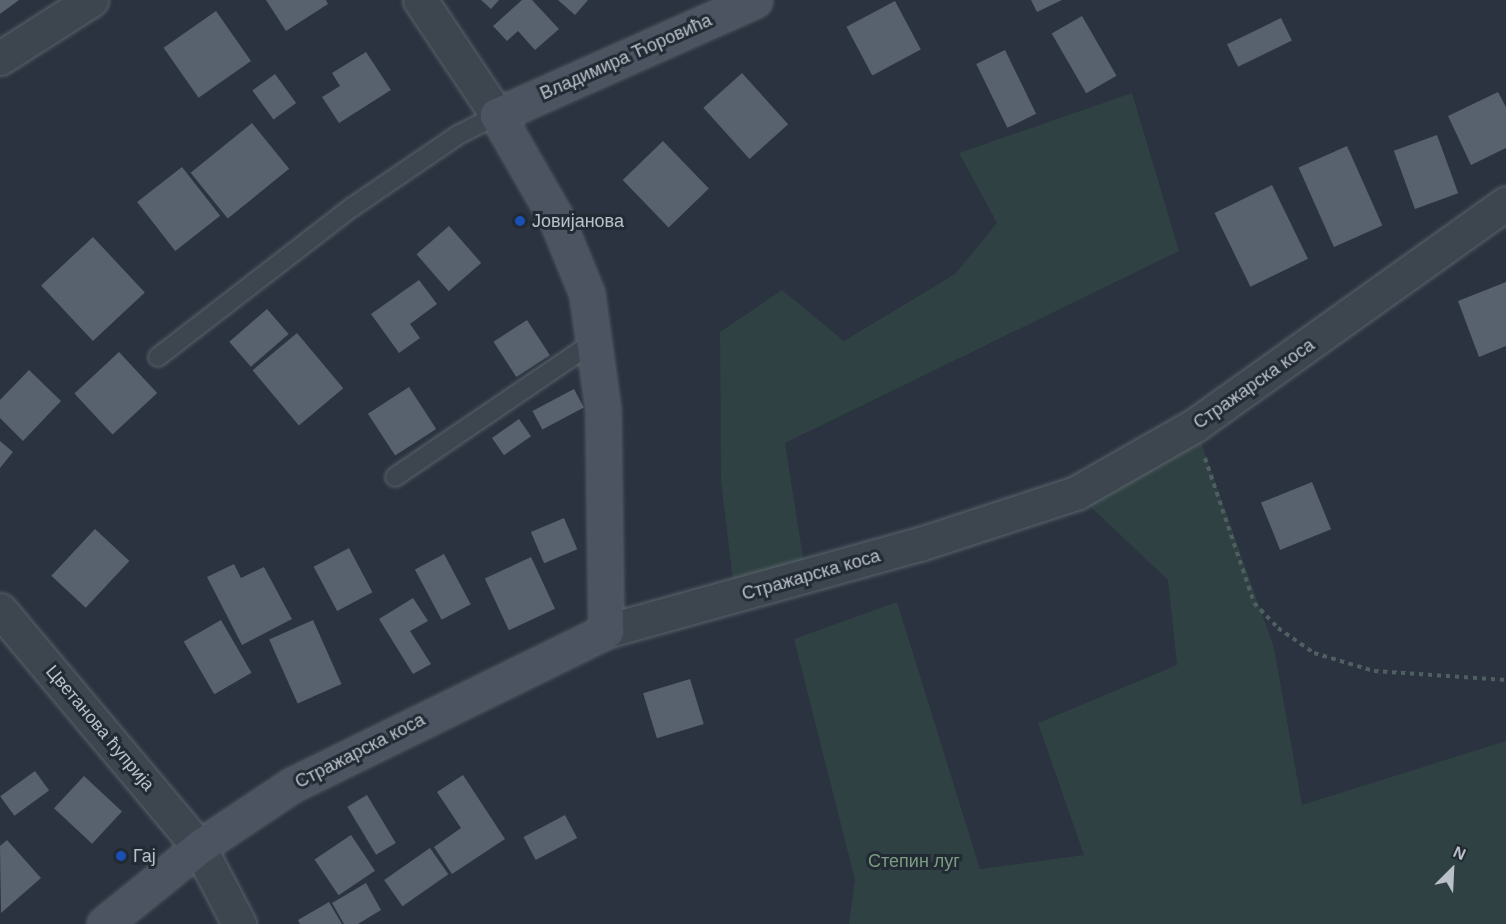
<!DOCTYPE html>
<meta charset="utf-8">
<style>
body{margin:0}
#map{position:relative;width:1506px;height:924px;overflow:hidden;background:#2a333f;font-family:Helvetica,sans-serif}
div>[style]{position:absolute}
.green>*{inset:0;background:#2f4142}
.building>*{inset:0;background:#58616e;transform-origin:0 0}
.path>*{height:4px;margin-top:-2px;transform-origin:0;background:repeating-linear-gradient(90deg,#4e5e61 0 4.5px,transparent 0 9px)}
.roads{filter:drop-shadow(0 0 2px #5b636c) drop-shadow(0 0 2px #5b636c)}
.lane>*{height:18px;margin:-9px;padding:0 9px;transform-origin:9px;border-radius:9px;background:#3d454f}
.street>*{height:33px;margin:-16.5px;padding:0 16.5px;transform-origin:16.5px;border-radius:16.5px;background:#3d454f}
.secondary>*{height:33px;margin:-16.5px;padding:0 16.5px;transform-origin:16.5px;border-radius:16.5px;background:#4c5461}
.dots>*{width:16px;height:16px;translate:-50% -50%;box-sizing:border-box;border:3px solid #222a34;border-radius:50%}
span{translate:-50% -50%;white-space:nowrap;text-align:center;line-height:1.15;-webkit-text-stroke:6px #222a34;paint-order:stroke}
.street-label{font-size:18px;color:#bac0c9}
.poi-label{font-size:18px;color:#bac0c9}
.left{translate:0 -50%;text-align:left}
.park-label{font-size:18px;color:#7b9c83}
.north{position:absolute;left:1422px;top:840px;width:60px;height:60px;-webkit-text-stroke:4px #222a34;paint-order:stroke;rotate:24deg;font-size:16px;font-weight:700;line-height:24px;text-align:center;color:#bac0c9}
.north::after{content:'';display:block;margin:auto;width:21px;height:27px;background:#bac0c9;clip-path:polygon(50% 0,100% 100%,50% 72%,0 100%)}
</style>
<div id="map">
<div class="green">
<div style="clip-path:polygon(1132px 93px,1179px 251px,785px 443px,806px 577px,735px 597px,721px 481px,720px 332px,782px 290px,844px 341px,955px 274px,997px 223px,959px 153px)"></div>
<div style="clip-path:polygon(1195px 425px,1274px 648px,1302px 805px,1506px 741px,1506px 924px,849px 924px,855px 880px,794px 639px,897px 602px,980px 869px,1084px 855px,1038px 723px,1177px 665px,1168px 580px,1076px 493px)"></div>
</div>
<div class="building">
<div style="clip-path:polygon(0 0,19px 0,0 14px)"></div>
<div style="clip-path:polygon(266px 0,326px 0,328px 4px,286px 31px)"></div>
<div style="clip-path:polygon(481px 0,499px 0,491px 9px)"></div>
<div style="clip-path:polygon(522px 0,532px 0,559px 29px,535px 50px,518px 31px,507px 41px,493px 26px)"></div>
<div style="clip-path:polygon(558px 0,588px 0,575px 15px)"></div>
<div style="clip-path:polygon(1031px 0,1062px 0,1037px 12px)"></div>
<div style="left:895px;top:1px;width:55px;height:55px;rotate:62deg"></div>
<div style="left:216px;top:11px;width:61px;height:64px;rotate:55deg"></div>
<div style="left:1082px;top:16px;width:69px;height:35px;rotate:60deg"></div>
<div style="left:1281px;top:18px;width:25px;height:60px;rotate:64deg"></div>
<div style="left:1005px;top:50px;width:71px;height:32px;rotate:64deg"></div>
<div style="clip-path:polygon(366px 52px,391px 90px,339px 123px,322px 97px,340px 86px,332px 73px)"></div>
<div style="left:742px;top:73px;width:69px;height:52px;rotate:48deg"></div>
<div style="left:275px;top:74px;width:36px;height:28px;rotate:54deg"></div>
<div style="clip-path:polygon(1498px 92px,1506px 107px,1506px 148px,1471px 165px,1448px 116px)"></div>
<div style="left:252px;top:123px;width:59px;height:79px;rotate:51deg"></div>
<div style="left:1437px;top:135px;width:62px;height:46px;rotate:70deg"></div>
<div style="left:663px;top:141px;width:66px;height:56px;rotate:46deg"></div>
<div style="left:1347px;top:146px;width:87px;height:53px;rotate:66deg"></div>
<div style="left:182px;top:167px;width:62px;height:57px;rotate:52deg"></div>
<div style="left:1272px;top:185px;width:82px;height:64px;rotate:64deg"></div>
<div style="left:449px;top:226px;width:49px;height:43px;rotate:49deg"></div>
<div style="left:93px;top:237px;width:76px;height:71px;rotate:47deg"></div>
<div style="clip-path:polygon(419px 280px,437px 304px,410px 324px,420px 338px,399px 353px,371px 314px)"></div>
<div style="clip-path:polygon(1506px 282px,1506px 346px,1479px 357px,1458px 301px)"></div>
<div style="left:267px;top:309px;width:33px;height:50px;rotate:49deg"></div>
<div style="left:527px;top:320px;width:42px;height:40px;rotate:57deg"></div>
<div style="left:297px;top:333px;width:72px;height:58px;rotate:50deg"></div>
<div style="left:119px;top:352px;width:56px;height:61px;rotate:47deg"></div>
<div style="clip-path:polygon(29px 370px,61px 401px,23px 441px,0 418px,0 400px)"></div>
<div style="left:409px;top:387px;width:50px;height:49px;rotate:57deg"></div>
<div style="left:574px;top:389px;width:21px;height:47px;rotate:62deg"></div>
<div style="left:519px;top:419px;width:21px;height:33px;rotate:55deg"></div>
<div style="clip-path:polygon(0 441px,13px 452px,0 468px)"></div>
<div style="left:1312px;top:482px;width:51px;height:55px;rotate:68deg"></div>
<div style="left:564px;top:518px;width:34px;height:36px;rotate:67deg"></div>
<div style="left:95px;top:529px;width:47px;height:64px;rotate:43deg"></div>
<div style="left:349px;top:548px;width:50px;height:40px;rotate:62deg"></div>
<div style="left:444px;top:554px;width:57px;height:33px;rotate:62deg"></div>
<div style="left:531px;top:557px;width:57px;height:51px;rotate:65deg"></div>
<div style="clip-path:polygon(234px 564px,241px 578px,264px 567px,292px 619px,242px 645px,207px 577px)"></div>
<div style="clip-path:polygon(413px 598px,428px 621px,410px 631px,431px 664px,413px 674px,379px 619px)"></div>
<div style="left:221px;top:620px;width:61px;height:43px;rotate:60deg"></div>
<div style="left:313px;top:620px;width:70px;height:48px;rotate:66deg"></div>
<div style="left:690px;top:679px;width:47px;height:49px;rotate:73deg"></div>
<div style="left:35px;top:771px;width:24px;height:43px;rotate:54deg"></div>
<div style="clip-path:polygon(463px 775px,505px 839px,452px 874px,434px 847px,461px 828px,437px 792px)"></div>
<div style="left:84px;top:776px;width:52px;height:44px;rotate:43deg"></div>
<div style="left:367px;top:795px;width:56px;height:23px;rotate:59deg"></div>
<div style="left:565px;top:815px;width:26px;height:47px;rotate:62deg"></div>
<div style="left:351px;top:835px;width:43px;height:44px;rotate:56deg"></div>
<div style="clip-path:polygon(7px 840px,41px 878px,1px 913px,0 846px)"></div>
<div style="left:430px;top:848px;width:32px;height:56px;rotate:55deg"></div>
<div style="clip-path:polygon(366px 883px,381px 910px,358px 924px,344px 924px,332px 903px)"></div>
<div style="clip-path:polygon(329px 902px,342px 924px,300px 924px,298px 920px)"></div>
</div>
<div class="path">
<div style="left:1205px;top:458px;width:153px;rotate:71.3deg"></div>
<div style="left:1254px;top:603px;width:35px;rotate:46deg"></div>
<div style="left:1278px;top:628px;width:44px;rotate:34.8deg"></div>
<div style="left:1314px;top:653px;width:63px;rotate:16.7deg"></div>
<div style="left:1374px;top:671px;width:132px;rotate:3.9deg"></div>
</div>
<div class="roads">
<div class="lane">
<div style="left:158px;top:357px;width:244px;rotate:-37.7deg"></div>
<div style="left:351px;top:208px;width:130px;rotate:-34.3deg"></div>
<div style="left:458px;top:135px;width:44px;rotate:-27.1deg"></div>
<div style="left:395px;top:477px;width:240px;rotate:-34.2deg"></div>
</div>
<div class="street">
<div style="left:420px;top:0;width:138px;rotate:56.2deg"></div>
<div style="left:0;top:58px;width:108px;rotate:-32.5deg"></div>
<div style="left:0;top:610px;width:309px;rotate:50deg"></div>
<div style="left:199px;top:847px;width:87px;rotate:62.5deg"></div>
<div style="left:606px;top:631px;width:326px;rotate:-15.5deg"></div>
<div style="left:920px;top:544px;width:164px;rotate:-18.1deg"></div>
<div style="left:1076px;top:493px;width:137px;rotate:-29.7deg"></div>
<div style="left:1195px;top:425px;width:382px;rotate:-35.5deg"></div>
</div>
<div class="secondary">
<div style="left:104px;top:924px;width:122px;rotate:-39deg"></div>
<div style="left:199px;top:847px;width:112px;rotate:-33.7deg"></div>
<div style="left:292px;top:785px;width:350px;rotate:-26.1deg"></div>
<div style="left:606px;top:631px;width:221px;rotate:-90.8deg"></div>
<div style="left:603px;top:410px;width:117px;rotate:-97.9deg"></div>
<div style="left:587px;top:294px;width:82px;rotate:-112.2deg"></div>
<div style="left:556px;top:218px;width:119px;rotate:-119.8deg"></div>
<div style="left:497px;top:115px;width:282px;rotate:-24deg"></div>
</div>
</div>
<div class="dots">
<div style="left:520px;top:221px;background:#1a4fb4"></div>
<div style="left:121px;top:856px;background:#1a4fb4"></div>
</div>
<div class="street-label">
<span style="left:626px;top:57px;rotate:-24deg">Владимира Ћоровића</span>
<span style="left:1254px;top:384px;rotate:-35deg">Стражарска коса</span>
<span style="left:811px;top:575px;rotate:-16deg">Стражарска коса</span>
<span style="left:100px;top:728px;rotate:50deg">Цветанова ћуприја</span>
<span style="left:360px;top:751px;rotate:-27deg">Стражарска коса</span>
</div>
<div class="poi-label">
<span class="left" style="left:532px;top:221px">Јовијанова</span>
<span class="left" style="left:133px;top:856px">Гај</span>
</div>
<div class="park-label">
<span style="left:914px;top:861px">Степин луг</span>
</div>
<div class="north">N</div>
</div>
